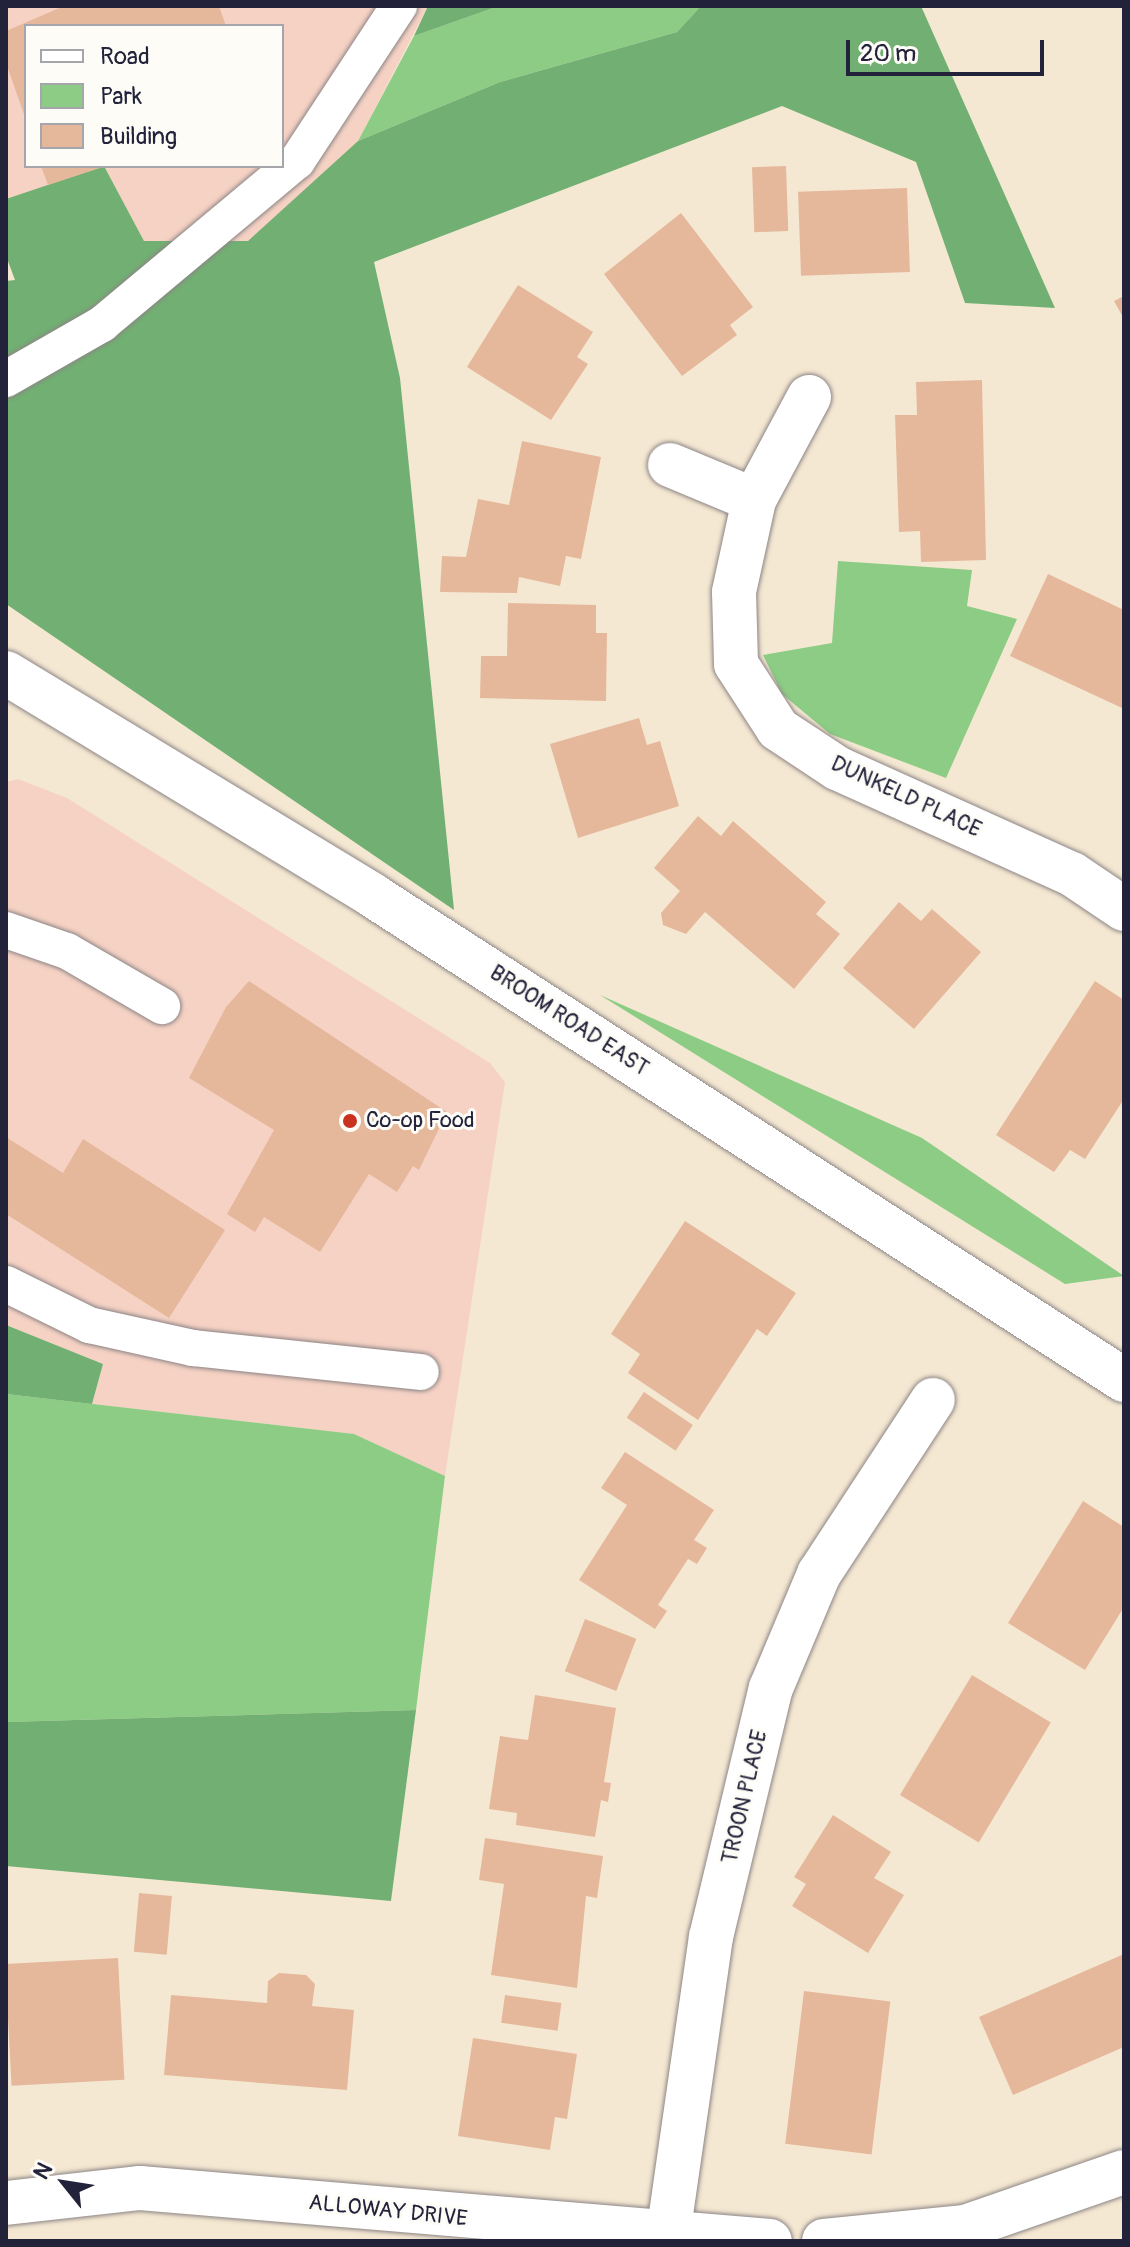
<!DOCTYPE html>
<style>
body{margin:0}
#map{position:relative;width:1130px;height:2247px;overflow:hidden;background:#f5e8d2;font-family:Pangolin,sans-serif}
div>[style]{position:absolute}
.built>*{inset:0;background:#f6d2c4}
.green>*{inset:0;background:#8ccc84}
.forest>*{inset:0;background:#71b072}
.building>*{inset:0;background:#e5b89c;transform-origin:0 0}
.roads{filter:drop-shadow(0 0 2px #8c8586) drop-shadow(0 0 2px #8c8586)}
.service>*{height:36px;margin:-18px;padding:0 18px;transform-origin:18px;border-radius:18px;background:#fff}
.minor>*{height:44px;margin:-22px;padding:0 22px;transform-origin:22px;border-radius:22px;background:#fff}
.tertiary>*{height:44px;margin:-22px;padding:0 22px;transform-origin:22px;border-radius:22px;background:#fff}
.dots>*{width:22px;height:22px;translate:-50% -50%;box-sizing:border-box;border:4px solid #fdfcf7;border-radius:50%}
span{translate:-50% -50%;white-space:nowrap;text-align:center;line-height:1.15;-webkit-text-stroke:6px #fdfcf7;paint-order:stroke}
.street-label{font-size:22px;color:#22223b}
.poi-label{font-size:22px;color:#22223b}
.left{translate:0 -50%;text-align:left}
.frame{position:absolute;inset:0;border:8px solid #22223b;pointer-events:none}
.legend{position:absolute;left:24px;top:24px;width:260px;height:144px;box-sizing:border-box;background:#fdfcf7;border:2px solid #a5a5ac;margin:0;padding:10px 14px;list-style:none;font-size:24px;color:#22223b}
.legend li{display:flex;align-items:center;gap:16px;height:40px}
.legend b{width:40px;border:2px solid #a5a5ac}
.north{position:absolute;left:24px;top:2143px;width:80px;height:80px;-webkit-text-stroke:6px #fdfcf7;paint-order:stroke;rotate:300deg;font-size:22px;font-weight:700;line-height:32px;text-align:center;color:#22223b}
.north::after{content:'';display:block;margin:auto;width:28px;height:36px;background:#22223b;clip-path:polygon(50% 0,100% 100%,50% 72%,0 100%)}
.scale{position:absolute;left:846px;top:40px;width:198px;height:36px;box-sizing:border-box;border:4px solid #22223b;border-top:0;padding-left:10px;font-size:24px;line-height:28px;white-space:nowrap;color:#22223b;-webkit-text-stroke:6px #fdfcf7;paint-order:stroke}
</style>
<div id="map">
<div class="built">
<div style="clip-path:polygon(evenodd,6px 6px,428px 6px,358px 141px,249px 241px,144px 241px,104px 166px,6px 199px,6px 6px,26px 26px,282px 26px,282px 166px,26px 166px,26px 26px)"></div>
<div style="clip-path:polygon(18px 779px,67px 798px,490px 1063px,505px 1082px,445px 1476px,354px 1434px,92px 1404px,103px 1364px,6px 1325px,6px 782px)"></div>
</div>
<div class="green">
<div style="clip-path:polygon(499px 6px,701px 6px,677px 32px,500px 82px,358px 141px,414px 36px)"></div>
<div style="clip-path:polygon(838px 561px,972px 570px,967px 606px,1017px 619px,946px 778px,830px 734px,782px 694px,763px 655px,832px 643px)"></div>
<div style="clip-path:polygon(600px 995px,922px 1138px,1124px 1276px,1065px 1284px)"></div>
<div style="clip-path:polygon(6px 1394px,354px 1434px,445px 1476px,416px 1710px,6px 1722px)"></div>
</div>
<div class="forest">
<div style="clip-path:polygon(428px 6px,499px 6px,414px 36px)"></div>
<div style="clip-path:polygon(701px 6px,921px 6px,1055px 308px,965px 303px,916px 162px,782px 106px,374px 262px,400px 378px,454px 910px,6px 604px,6px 281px,15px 280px,6px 256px,6px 199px,104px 166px,144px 241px,248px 241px,358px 141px,500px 82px,677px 32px)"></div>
<div style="clip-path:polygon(6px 1325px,103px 1364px,92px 1404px,6px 1394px)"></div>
<div style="clip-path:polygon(416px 1710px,391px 1901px,6px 1866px,6px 1722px)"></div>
</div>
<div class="building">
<div style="clip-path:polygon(64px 6px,219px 6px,226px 26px,26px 26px,26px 120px,6px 63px,6px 31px)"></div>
<div style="clip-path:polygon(41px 166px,103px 166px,103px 167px,48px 185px)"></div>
<div style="left:786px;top:166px;width:65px;height:34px;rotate:88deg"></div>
<div style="left:907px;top:188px;width:84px;height:109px;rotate:88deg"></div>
<div style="clip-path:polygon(681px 213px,753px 307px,730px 325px,737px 335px,682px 376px,604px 274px)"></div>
<div style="clip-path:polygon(518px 285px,593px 332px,577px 357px,588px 364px,551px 420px,467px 367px)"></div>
<div style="clip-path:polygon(1124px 296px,1124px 319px,1114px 301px)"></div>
<div style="clip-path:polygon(982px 380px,986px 560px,921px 562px,920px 531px,899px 532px,895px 415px,917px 415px,916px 382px)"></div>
<div style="clip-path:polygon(522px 441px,601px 457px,581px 559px,566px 556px,560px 586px,519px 577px,517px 593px,440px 592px,442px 556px,466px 557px,478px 499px,509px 505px)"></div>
<div style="clip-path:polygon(1048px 574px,1124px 610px,1122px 708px,1010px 656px)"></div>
<div style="clip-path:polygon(508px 603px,596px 605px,596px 633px,607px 633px,606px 701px,480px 698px,481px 656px,507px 656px)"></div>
<div style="clip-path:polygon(639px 718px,647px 745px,660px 741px,679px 806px,578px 838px,550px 744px)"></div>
<div style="clip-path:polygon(698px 816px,721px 836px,733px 821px,826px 902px,816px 914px,840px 934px,794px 989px,705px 912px,686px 934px,663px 925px,661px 913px,680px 891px,654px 868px)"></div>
<div style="clip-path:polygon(899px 902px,921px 921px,932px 909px,981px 952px,914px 1029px,843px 968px)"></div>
<div style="clip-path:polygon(249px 981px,447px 1112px,419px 1170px,413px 1166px,397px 1192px,369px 1174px,320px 1252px,264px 1217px,255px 1232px,227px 1214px,274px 1130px,189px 1078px,226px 1007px)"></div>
<div style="clip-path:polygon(1095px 981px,1124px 1000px,1124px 1099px,1085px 1159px,1070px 1150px,1054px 1172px,996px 1135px)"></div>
<div style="clip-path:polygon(6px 1137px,63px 1173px,83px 1139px,225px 1230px,169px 1318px,6px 1214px)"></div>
<div style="clip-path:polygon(685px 1221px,796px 1293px,767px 1336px,757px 1329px,698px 1420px,628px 1373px,640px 1354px,611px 1334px)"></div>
<div style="left:644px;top:1392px;width:59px;height:31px;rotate:34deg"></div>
<div style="clip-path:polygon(625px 1452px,714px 1510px,694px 1540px,707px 1548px,697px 1564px,688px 1559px,658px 1605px,667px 1611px,655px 1629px,579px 1580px,627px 1505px,601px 1488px)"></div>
<div style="clip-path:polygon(1083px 1501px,1124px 1527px,1124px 1607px,1085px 1670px,1008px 1623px)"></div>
<div style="left:585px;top:1619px;width:55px;height:56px;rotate:21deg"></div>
<div style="left:972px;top:1675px;width:92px;height:140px;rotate:31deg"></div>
<div style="clip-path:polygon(535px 1695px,616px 1708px,604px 1782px,611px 1783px,608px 1802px,601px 1800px,595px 1837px,516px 1825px,517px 1813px,489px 1809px,500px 1736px,528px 1740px)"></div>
<div style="clip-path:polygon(833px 1815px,891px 1852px,874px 1878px,904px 1895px,868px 1953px,792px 1906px,806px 1884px,794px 1877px)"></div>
<div style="clip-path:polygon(485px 1838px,603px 1856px,597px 1898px,586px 1896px,577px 1988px,491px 1975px,504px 1884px,479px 1880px)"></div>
<div style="left:139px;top:1893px;width:33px;height:59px;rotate:5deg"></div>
<div style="clip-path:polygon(1124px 1954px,1124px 2047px,1013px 2095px,979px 2017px)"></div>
<div style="left:118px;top:1958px;width:122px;height:113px;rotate:87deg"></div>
<div style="clip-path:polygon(279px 1973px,306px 1975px,315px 1984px,312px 2006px,354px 2010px,347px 2090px,164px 2075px,171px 1995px,267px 2003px,268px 1981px)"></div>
<div style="left:804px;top:1991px;width:87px;height:154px;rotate:7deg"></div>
<div style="left:505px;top:1995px;width:57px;height:28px;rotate:8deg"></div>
<div style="clip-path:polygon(473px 2038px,577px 2054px,567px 2119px,555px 2117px,550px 2150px,458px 2136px)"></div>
</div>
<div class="roads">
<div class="service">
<div style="left:6px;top:379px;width:111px;rotate:-29.8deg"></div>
<div style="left:102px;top:324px;width:254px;rotate:-39.9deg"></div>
<div style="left:297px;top:161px;width:186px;rotate:-56.7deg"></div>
<div style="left:6px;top:930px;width:65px;rotate:19deg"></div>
<div style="left:67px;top:951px;width:110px;rotate:30.1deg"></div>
<div style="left:6px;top:1284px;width:93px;rotate:26.3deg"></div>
<div style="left:89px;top:1325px;width:107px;rotate:12.5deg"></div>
<div style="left:193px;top:1348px;width:229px;rotate:6deg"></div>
</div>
<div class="minor">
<div style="left:809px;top:397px;width:117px;rotate:118.1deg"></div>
<div style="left:754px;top:500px;width:94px;rotate:102.3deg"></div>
<div style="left:734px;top:592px;width:72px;rotate:88.4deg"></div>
<div style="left:736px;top:664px;width:77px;rotate:57.1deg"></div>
<div style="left:778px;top:729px;width:71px;rotate:33.5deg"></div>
<div style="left:837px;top:768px;width:258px;rotate:24.3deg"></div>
<div style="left:1072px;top:874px;width:63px;rotate:33.9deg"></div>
<div style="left:670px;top:465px;width:91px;rotate:22.6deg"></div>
<div style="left:6px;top:2203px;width:135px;rotate:-6.4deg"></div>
<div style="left:140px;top:2188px;width:632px;rotate:4.81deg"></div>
<div style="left:668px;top:2235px;width:301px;rotate:-81.8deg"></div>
<div style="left:711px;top:1937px;width:256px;rotate:-76.5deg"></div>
<div style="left:771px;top:1688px;width:124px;rotate:-67.2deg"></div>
<div style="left:819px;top:1574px;width:208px;rotate:-56.8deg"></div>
<div style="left:824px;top:2241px;width:142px;rotate:-5.7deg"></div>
<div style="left:965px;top:2227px;width:168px;rotate:-19.1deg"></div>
</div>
<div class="tertiary">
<div style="left:6px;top:673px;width:428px;rotate:31.2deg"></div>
<div style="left:372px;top:895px;width:895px;rotate:32.82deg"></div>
</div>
</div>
<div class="dots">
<div style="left:350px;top:1121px;background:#c8321e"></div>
</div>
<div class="street-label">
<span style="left:906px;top:797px;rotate:25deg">DUNKELD PLACE</span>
<span style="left:569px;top:1021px;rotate:33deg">BROOM ROAD EAST</span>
<span style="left:745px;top:1797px;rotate:-77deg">TROON PLACE</span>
<span style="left:388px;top:2211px;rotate:6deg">ALLOWAY DRIVE</span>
</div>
<div class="poi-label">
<span class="left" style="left:366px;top:1121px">Co-op Food</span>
</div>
<div class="frame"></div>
<ul class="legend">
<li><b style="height:10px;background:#fff"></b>Road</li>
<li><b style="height:22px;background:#8ccc84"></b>Park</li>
<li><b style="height:22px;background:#e5b89c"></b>Building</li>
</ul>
<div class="north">N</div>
<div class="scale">20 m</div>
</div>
